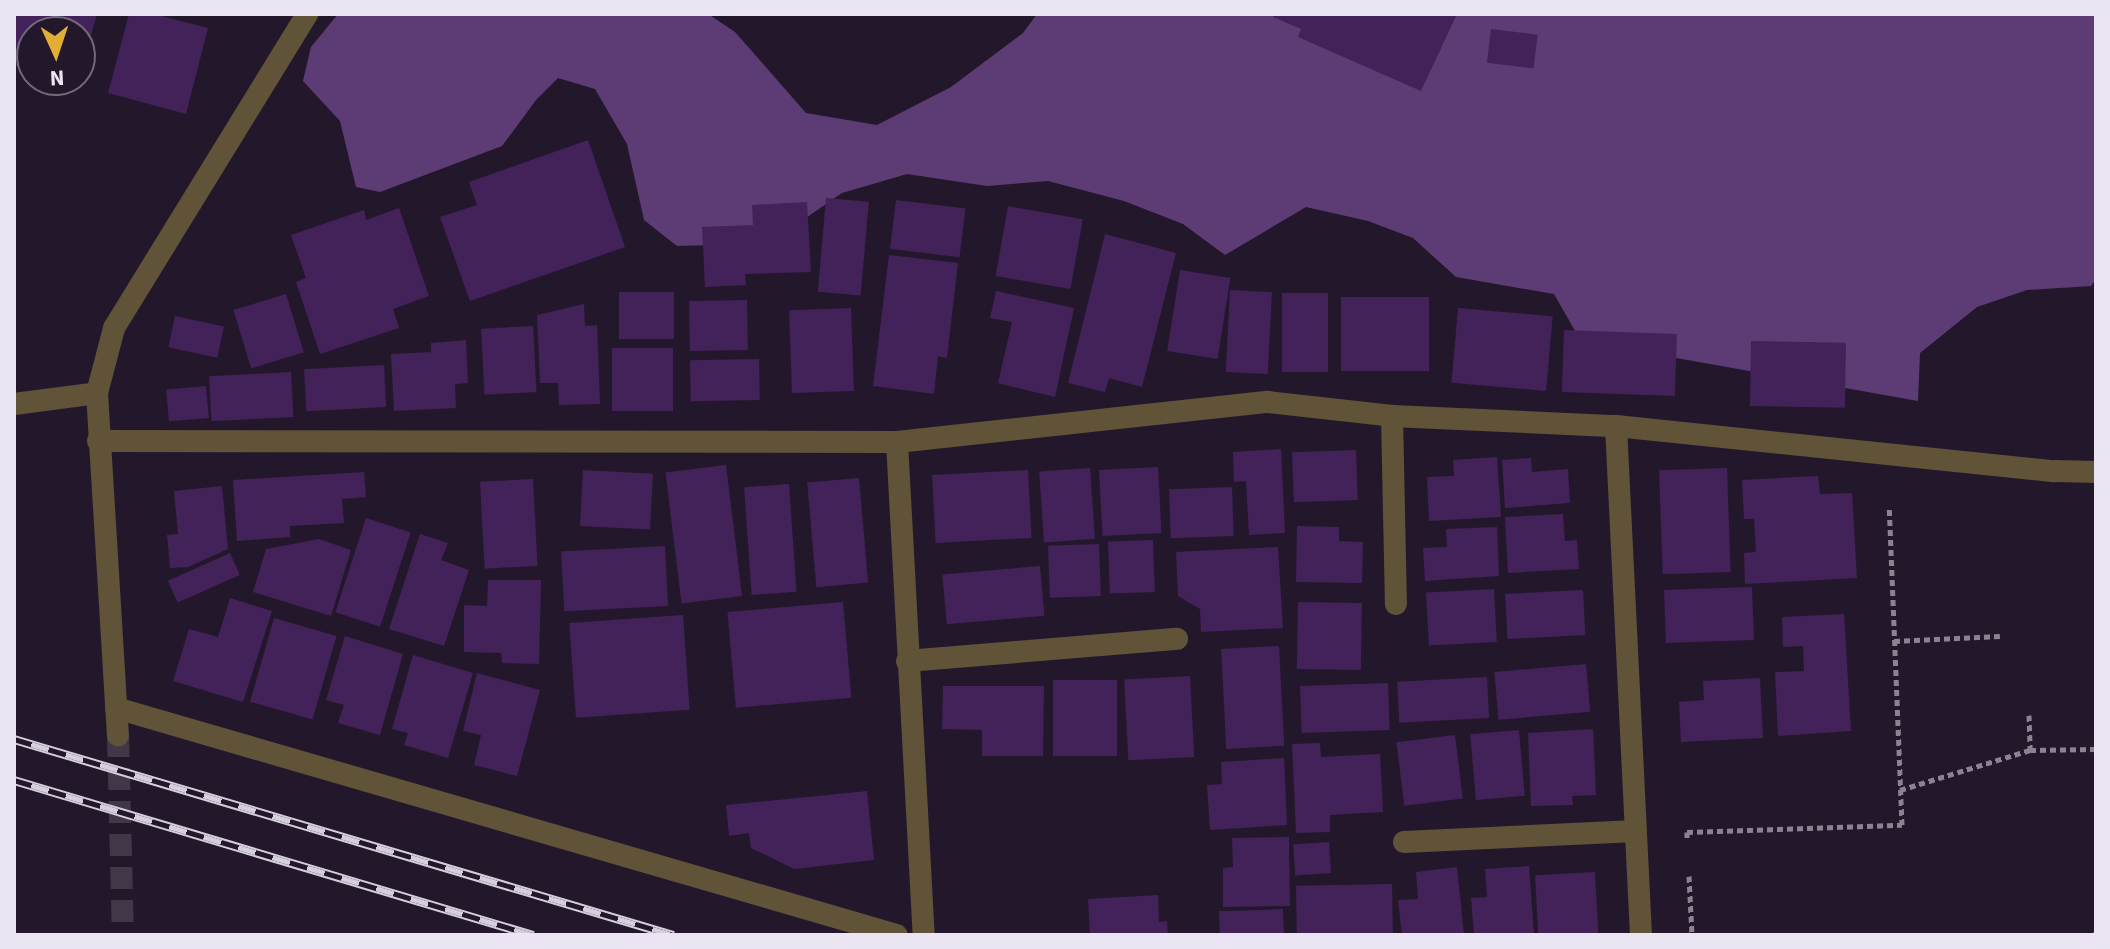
<!DOCTYPE html>
<style>
body{margin:0}
#map{position:relative;width:2110px;height:949px;overflow:hidden;background:#23182b;font-family:"Source Sans 3",sans-serif}
div>[style]{position:absolute}
.forest>*{inset:0;background:#5d3c76}
.building>*{inset:0;background:#422259;transform-origin:0 0}
.tertiary-tunnel>*{height:22px;margin-top:-11px;transform-origin:0;background:repeating-linear-gradient(90deg,#413749 0 22px,transparent 0 33px)}
.path>*{height:5px;margin-top:-2.5px;transform-origin:0;background:repeating-linear-gradient(90deg,#8b8292 0 6px,transparent 0 10px)}
.minor>*{height:22px;margin:-11px;padding:0 11px;transform-origin:11px;border-radius:11px;background:#615338}
.tertiary>*{height:22px;margin:-11px;padding:0 11px;transform-origin:11px;border-radius:11px;background:#615338}
.rail>*{height:9px;margin-top:-4.5px;transform-origin:0;background:repeating-linear-gradient(90deg,#23182b 0 18px,#d5cedc 0 36px);box-sizing:border-box;border-block:2px solid #d5cedc}
span{translate:-50% -50%;white-space:nowrap;text-align:center;line-height:1.15;-webkit-text-stroke:6px #23182b;paint-order:stroke}
.frame{position:absolute;inset:0;border:16px solid #ebe4f2;pointer-events:none}
.north{position:absolute;left:16px;top:16px;width:80px;height:80px;box-sizing:border-box;background:#23182b;border:2px solid #736a7b;border-radius:50%;rotate:177deg;font-size:22px;font-weight:700;line-height:32px;text-align:center;color:#ebe4f2}
.north::after{content:'';display:block;margin:auto;width:28px;height:36px;background:#e2af34;clip-path:polygon(50% 0,100% 100%,50% 72%,0 100%)}
</style>
<div id="map">
<div class="forest">
<div style="clip-path:polygon(338px 14px,708px 14px,735px 32px,806px 113px,877px 125px,951px 87px,1023px 33px,1037px 14px,2096px 14px,2096px 279px,2091px 286px,2027px 290px,1977px 307px,1920px 353px,1918px 401px,1643px 352px,1586px 350px,1554px 294px,1456px 277px,1413px 238px,1368px 221px,1306px 207px,1225px 255px,1183px 224px,1124px 201px,1048px 181px,987px 186px,907px 174px,842px 193px,797px 224px,748px 244px,677px 246px,644px 220px,627px 144px,595px 89px,558px 78px,536px 100px,502px 146px,380px 192px,356px 187px,340px 121px,303px 81px,311px 47px)"></div>
</div>
<div class="building">
<div style="clip-path:polygon(14px 14px,97px 14px,81px 71px,80px 32px,32px 32px,32px 70px,14px 65px)"></div>
<div style="clip-path:polygon(129px 14px,154px 14px,208px 28px,186px 114px,108px 93px)"></div>
<div style="clip-path:polygon(1274px 14px,1457px 14px,1421px 91px,1298px 37px,1301px 29px,1273px 17px)"></div>
<div style="left:1491px;top:29px;width:47px;height:34px;rotate:7deg"></div>
<div style="clip-path:polygon(588px 140px,625px 247px,470px 301px,440px 217px,477px 205px,469px 182px)"></div>
<div style="left:826px;top:198px;width:43px;height:94px;rotate:5deg"></div>
<div style="left:896px;top:200px;width:70px;height:49px;rotate:7deg"></div>
<div style="clip-path:polygon(807px 202px,811px 272px,745px 274px,746px 285px,705px 287px,702px 227px,753px 225px,752px 205px)"></div>
<div style="left:1008px;top:206px;width:76px;height:71px;rotate:10deg"></div>
<div style="clip-path:polygon(399px 208px,429px 296px,393px 309px,399px 328px,320px 354px,296px 282px,306px 278px,291px 235px,364px 210px,366px 220px)"></div>
<div style="clip-path:polygon(1105px 234px,1176px 253px,1142px 387px,1109px 378px,1105px 392px,1068px 383px)"></div>
<div style="clip-path:polygon(889px 255px,958px 263px,947px 358px,938px 356px,934px 394px,873px 386px)"></div>
<div style="left:1180px;top:270px;width:51px;height:82px;rotate:9deg"></div>
<div style="left:1230px;top:290px;width:42px;height:82px;rotate:3deg"></div>
<div style="clip-path:polygon(996px 291px,1074px 308px,1055px 397px,998px 383px,1012px 322px,990px 318px)"></div>
<div style="left:674px;top:292px;width:47px;height:55px;rotate:90deg"></div>
<div style="left:1282px;top:293px;width:46px;height:79px"></div>
<div style="left:286px;top:294px;width:61px;height:55px;rotate:73deg"></div>
<div style="left:1341px;top:297px;width:88px;height:74px"></div>
<div style="left:747px;top:300px;width:50px;height:58px;rotate:89deg"></div>
<div style="clip-path:polygon(584px 304px,585px 326px,597px 325px,600px 404px,559px 405px,558px 383px,540px 383px,537px 315px)"></div>
<div style="left:851px;top:308px;width:83px;height:62px;rotate:88deg"></div>
<div style="left:1458px;top:308px;width:95px;height:75px;rotate:5deg"></div>
<div style="left:175px;top:316px;width:50px;height:32px;rotate:12deg"></div>
<div style="left:533px;top:326px;width:66px;height:52px;rotate:87deg"></div>
<div style="left:1564px;top:330px;width:113px;height:62px;rotate:2deg"></div>
<div style="clip-path:polygon(466px 340px,468px 383px,455px 384px,456px 408px,394px 411px,391px 354px,431px 352px,431px 343px)"></div>
<div style="left:1751px;top:341px;width:95px;height:65px;rotate:1deg"></div>
<div style="left:612px;top:348px;width:61px;height:63px"></div>
<div style="left:759px;top:359px;width:41px;height:69px;rotate:89deg"></div>
<div style="left:384px;top:365px;width:42px;height:80px;rotate:87deg"></div>
<div style="left:291px;top:372px;width:45px;height:82px;rotate:87deg"></div>
<div style="left:206px;top:386px;width:32px;height:40px;rotate:85deg"></div>
<div style="clip-path:polygon(1281px 449px,1285px 533px,1249px 535px,1246px 481px,1234px 482px,1233px 452px)"></div>
<div style="left:1356px;top:450px;width:50px;height:64px;rotate:88deg"></div>
<div style="clip-path:polygon(1497px 457px,1501px 517px,1429px 521px,1427px 477px,1454px 476px,1453px 460px)"></div>
<div style="clip-path:polygon(1531px 458px,1532px 472px,1568px 469px,1570px 503px,1505px 508px,1502px 460px)"></div>
<div style="left:726px;top:465px;width:132px;height:61px;rotate:83deg"></div>
<div style="left:1158px;top:467px;width:66px;height:59px;rotate:87deg"></div>
<div style="left:1090px;top:468px;width:71px;height:51px;rotate:86deg"></div>
<div style="left:1727px;top:468px;width:104px;height:68px;rotate:88deg"></div>
<div style="left:583px;top:470px;width:70px;height:56px;rotate:3deg"></div>
<div style="left:1028px;top:470px;width:68px;height:96px;rotate:87deg"></div>
<div style="clip-path:polygon(364px 472px,366px 497px,342px 499px,344px 523px,290px 526px,290px 537px,237px 541px,233px 480px)"></div>
<div style="clip-path:polygon(1818px 476px,1820px 494px,1852px 493px,1857px 578px,1745px 584px,1744px 553px,1756px 552px,1754px 519px,1744px 519px,1742px 480px)"></div>
<div style="left:859px;top:478px;width:105px;height:52px;rotate:85deg"></div>
<div style="left:533px;top:479px;width:87px;height:53px;rotate:87deg"></div>
<div style="left:789px;top:484px;width:108px;height:45px;rotate:86deg"></div>
<div style="clip-path:polygon(222px 486px,228px 549px,188px 567px,170px 568px,167px 535px,178px 534px,174px 491px)"></div>
<div style="left:1232px;top:487px;width:49px;height:63px;rotate:88deg"></div>
<div style="clip-path:polygon(1563px 514px,1565px 541px,1577px 540px,1579px 569px,1508px 573px,1505px 517px)"></div>
<div style="left:366px;top:518px;width:47px;height:99px;rotate:18deg"></div>
<div style="clip-path:polygon(1297px 526px,1339px 527px,1339px 541px,1363px 542px,1362px 583px,1296px 582px)"></div>
<div style="clip-path:polygon(1497px 527px,1499px 576px,1425px 581px,1423px 548px,1447px 547px,1446px 529px)"></div>
<div style="clip-path:polygon(420px 534px,448px 543px,441px 560px,469px 570px,444px 646px,389px 629px)"></div>
<div style="clip-path:polygon(319px 539px,351px 550px,331px 616px,253px 592px,266px 549px)"></div>
<div style="left:1153px;top:540px;width:52px;height:45px;rotate:88deg"></div>
<div style="left:1099px;top:544px;width:52px;height:51px;rotate:88deg"></div>
<div style="left:665px;top:546px;width:60px;height:104px;rotate:87deg"></div>
<div style="clip-path:polygon(1278px 547px,1283px 628px,1201px 632px,1200px 609px,1178px 596px,1176px 552px)"></div>
<div style="left:230px;top:553px;width:24px;height:68px;rotate:66deg"></div>
<div style="left:1040px;top:566px;width:50px;height:98px;rotate:85deg"></div>
<div style="clip-path:polygon(488px 580px,541px 580px,539px 664px,502px 663px,501px 653px,464px 652px,464px 605px,487px 606px)"></div>
<div style="left:1752px;top:587px;width:53px;height:88px;rotate:88deg"></div>
<div style="left:1494px;top:589px;width:53px;height:68px;rotate:87deg"></div>
<div style="left:1583px;top:590px;width:45px;height:78px;rotate:87deg"></div>
<div style="clip-path:polygon(230px 598px,272px 611px,243px 702px,173px 681px,189px 629px,218px 637px)"></div>
<div style="left:843px;top:602px;width:96px;height:116px;rotate:85deg"></div>
<div style="left:1298px;top:602px;width:64px;height:67px;rotate:1deg"></div>
<div style="clip-path:polygon(1844px 614px,1851px 731px,1778px 736px,1775px 672px,1804px 671px,1803px 646px,1783px 647px,1782px 617px)"></div>
<div style="left:683px;top:615px;width:95px;height:114px;rotate:86deg"></div>
<div style="left:274px;top:618px;width:65px;height:87px;rotate:16deg"></div>
<div style="clip-path:polygon(345px 636px,403px 654px,380px 735px,338px 723px,344px 705px,326px 700px)"></div>
<div style="left:1279px;top:646px;width:100px;height:58px;rotate:87deg"></div>
<div style="clip-path:polygon(413px 655px,473px 673px,448px 758px,404px 745px,408px 733px,392px 729px)"></div>
<div style="left:1586px;top:664px;width:48px;height:92px;rotate:85deg"></div>
<div style="clip-path:polygon(477px 673px,540px 690px,517px 776px,474px 765px,481px 735px,463px 731px)"></div>
<div style="left:1190px;top:676px;width:81px;height:66px;rotate:87deg"></div>
<div style="left:1487px;top:677px;width:41px;height:90px;rotate:87deg"></div>
<div style="clip-path:polygon(1760px 678px,1763px 738px,1681px 742px,1679px 702px,1704px 700px,1703px 681px)"></div>
<div style="left:1053px;top:680px;width:64px;height:76px"></div>
<div style="left:1388px;top:683px;width:47px;height:88px;rotate:88deg"></div>
<div style="clip-path:polygon(943px 686px,1044px 686px,1043px 756px,982px 756px,982px 730px,942px 729px)"></div>
<div style="clip-path:polygon(1593px 729px,1596px 795px,1572px 796px,1573px 805px,1531px 806px,1528px 733px)"></div>
<div style="left:1519px;top:730px;width:66px;height:49px;rotate:85deg"></div>
<div style="left:1455px;top:735px;width:64px;height:59px;rotate:83deg"></div>
<div style="clip-path:polygon(1320px 743px,1321px 757px,1380px 754px,1383px 812px,1330px 815px,1330px 832px,1296px 833px,1292px 744px)"></div>
<div style="clip-path:polygon(1284px 758px,1287px 825px,1210px 830px,1207px 785px,1222px 784px,1221px 762px)"></div>
<div style="clip-path:polygon(867px 791px,874px 860px,794px 869px,751px 848px,749px 833px,729px 836px,726px 805px)"></div>
<div style="clip-path:polygon(1289px 837px,1290px 906px,1223px 907px,1223px 868px,1233px 867px,1232px 838px)"></div>
<div style="left:1329px;top:842px;width:31px;height:36px;rotate:86deg"></div>
<div style="clip-path:polygon(1529px 866px,1534px 935px,1474px 935px,1471px 898px,1487px 897px,1485px 869px)"></div>
<div style="clip-path:polygon(1457px 867px,1464px 935px,1402px 935px,1398px 900px,1418px 899px,1416px 872px)"></div>
<div style="left:1595px;top:872px;width:63px;height:60px;rotate:87deg"></div>
<div style="left:1392px;top:884px;width:51px;height:96px;rotate:89deg"></div>
<div style="clip-path:polygon(1158px 895px,1159px 922px,1167px 921px,1168px 935px,1090px 935px,1088px 899px)"></div>
<div style="left:1283px;top:909px;width:26px;height:64px;rotate:88deg"></div>
</div>
<div class="tertiary-tunnel">
<div style="left:118px;top:735px;width:200px;rotate:88.6deg"></div>
</div>
<div class="path">
<div style="left:1894px;top:641px;width:106px;rotate:-2.7deg"></div>
<div style="left:2029px;top:715px;width:35px;rotate:88deg"></div>
<div style="left:1900px;top:790px;width:136px;rotate:-17.1deg"></div>
<div style="left:2030px;top:750px;width:66px;rotate:-0.9deg"></div>
<div style="left:1687px;top:838px;width:6px;rotate:-90deg"></div>
<div style="left:1687px;top:832px;width:215px;rotate:-1.9deg"></div>
<div style="left:1902px;top:825px;width:319px;rotate:-92.3deg"></div>
<div style="left:1689px;top:876px;width:59px;rotate:87.1deg"></div>
<div style="left:2095px;top:935px;width:3px;rotate:-72deg"></div>
</div>
<div class="minor">
<div style="left:97px;top:393px;width:67px;rotate:-75.3deg"></div>
<div style="left:114px;top:328px;width:369px;rotate:-58.4deg"></div>
<div style="left:1392px;top:416px;width:188px;rotate:88.8deg"></div>
<div style="left:1616px;top:426px;width:510px;rotate:87.19deg"></div>
<div style="left:98px;top:441px;width:799px;rotate:0.07deg"></div>
<div style="left:897px;top:442px;width:373px;rotate:-6.2deg"></div>
<div style="left:1268px;top:402px;width:125px;rotate:6.4deg"></div>
<div style="left:1392px;top:416px;width:224px;rotate:2.6deg"></div>
<div style="left:1616px;top:426px;width:441px;rotate:5.9deg"></div>
<div style="left:2055px;top:471px;width:41px;rotate:1.4deg"></div>
<div style="left:897px;top:442px;width:494px;rotate:86.9deg"></div>
<div style="left:907px;top:661px;width:271px;rotate:-4.7deg"></div>
<div style="left:116px;top:708px;width:813px;rotate:16.21deg"></div>
<div style="left:1404px;top:842px;width:232px;rotate:-2.7deg"></div>
</div>
<div class="tertiary">
<div style="left:14px;top:404px;width:84px;rotate:-7.5deg"></div>
<div style="left:97px;top:393px;width:343px;rotate:86.5deg"></div>
</div>
<div class="rail">
<div style="left:14px;top:739px;width:688px;rotate:16.56deg"></div>
<div style="left:14px;top:780px;width:542px;rotate:16.63deg"></div>
</div>
<div class="frame"></div>
<div class="north">N</div>
</div>
